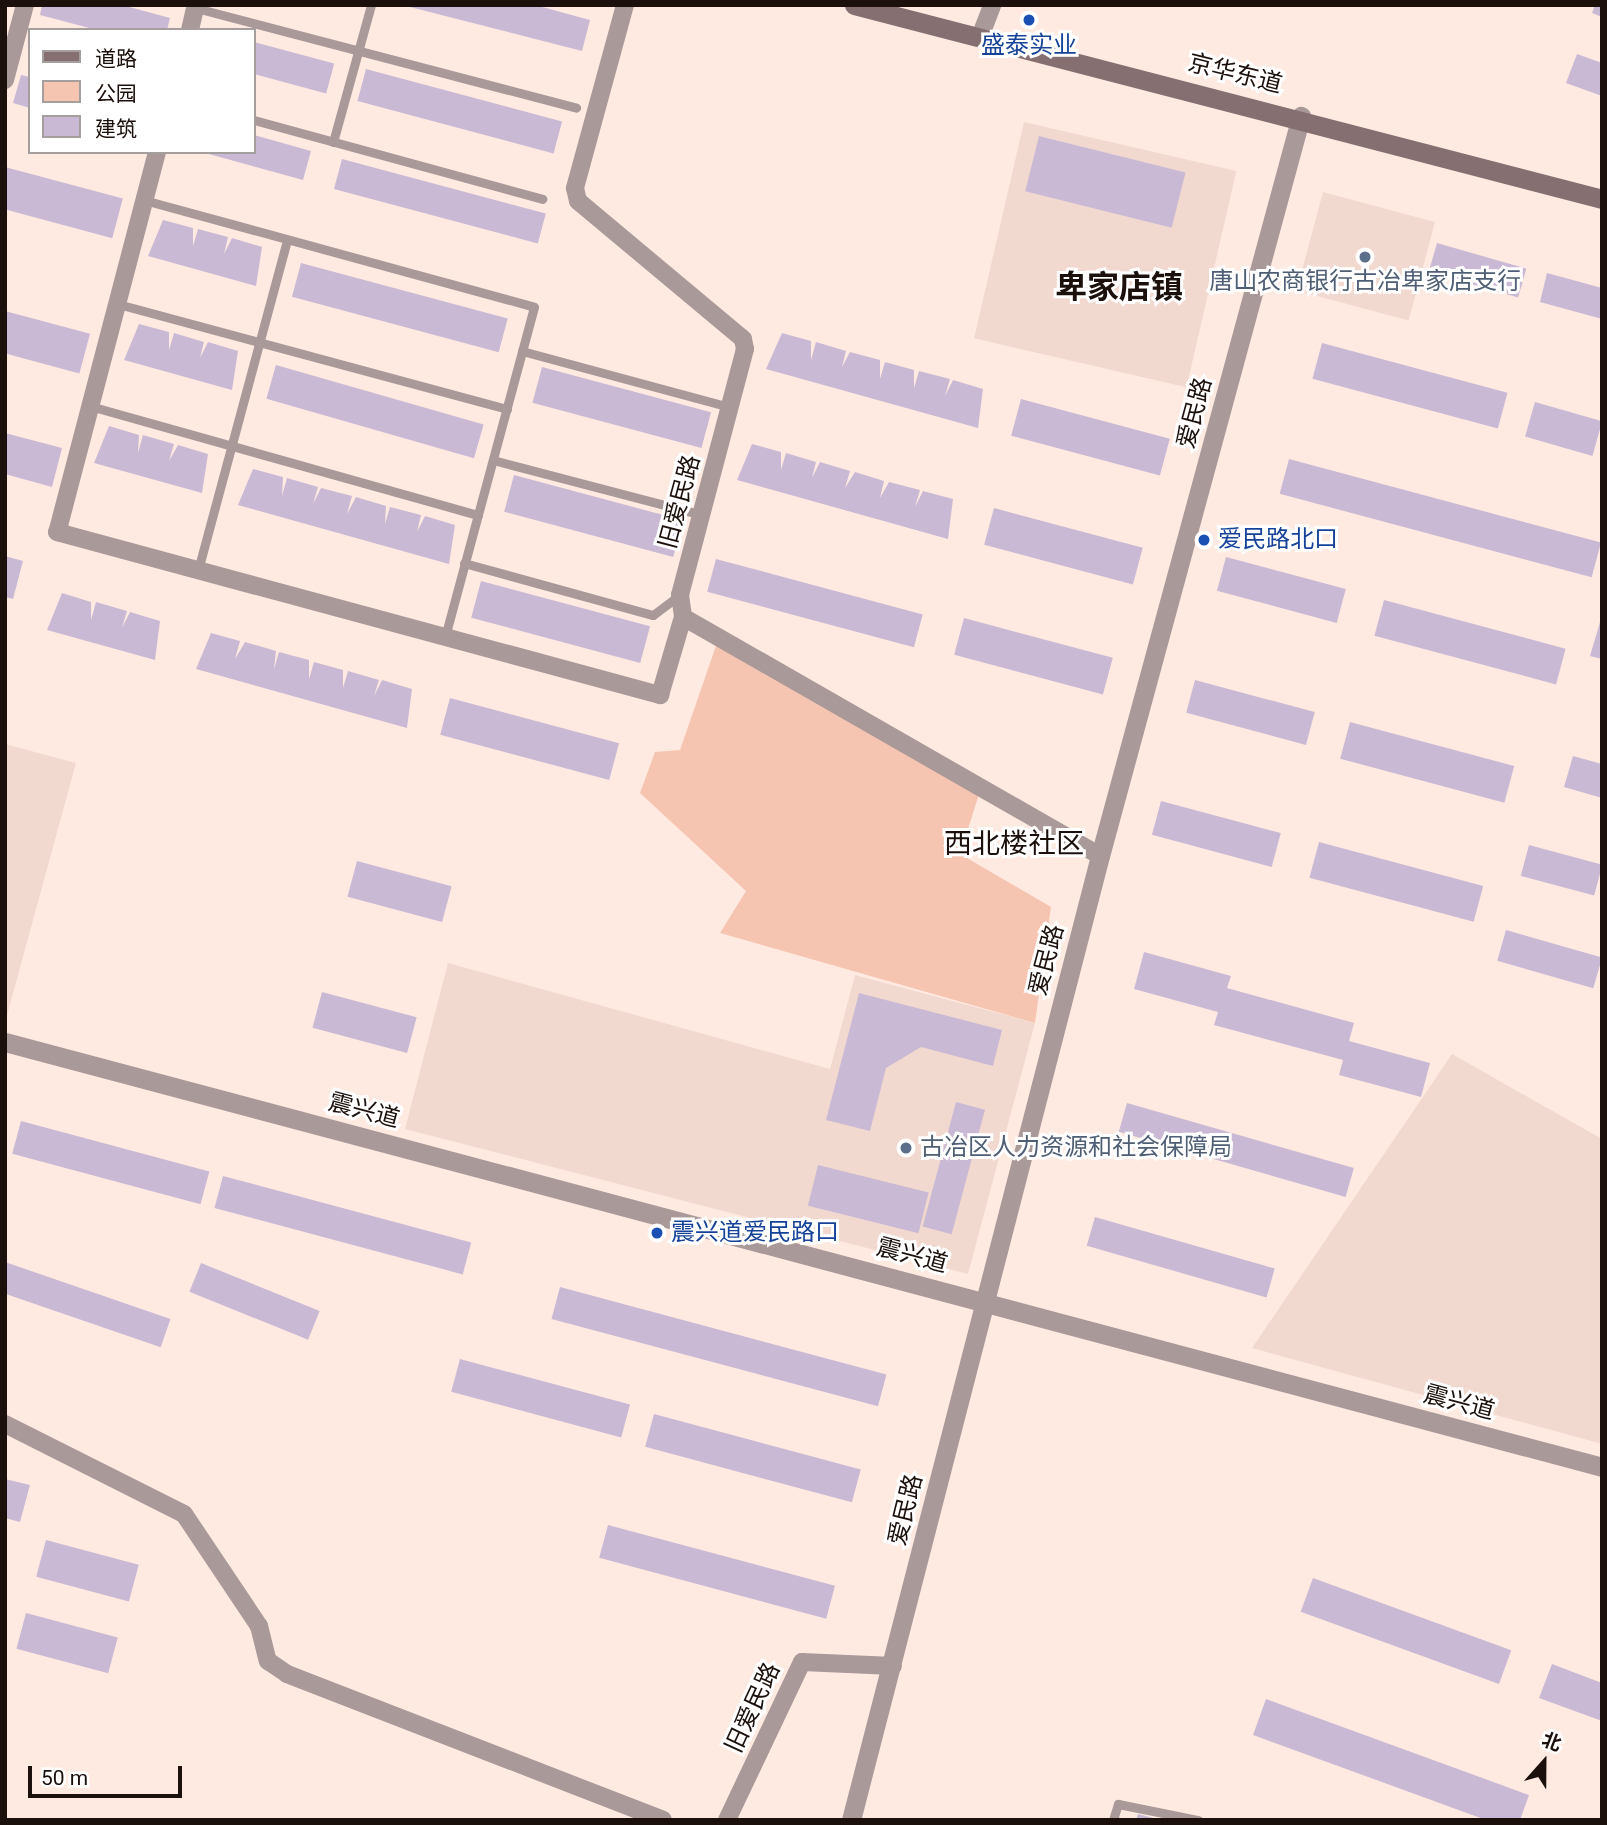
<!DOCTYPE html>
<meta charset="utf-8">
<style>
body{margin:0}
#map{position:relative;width:1607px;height:1825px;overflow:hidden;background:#ffeae2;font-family:Roboto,"Noto Sans SC",sans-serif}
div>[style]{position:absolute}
.built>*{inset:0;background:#f2d9cf;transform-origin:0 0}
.green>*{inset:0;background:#f6c5b2}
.building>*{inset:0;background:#cab9d4;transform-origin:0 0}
.service>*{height:9px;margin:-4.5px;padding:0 4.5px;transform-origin:4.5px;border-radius:4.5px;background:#a99999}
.minor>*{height:18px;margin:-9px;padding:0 9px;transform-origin:9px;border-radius:9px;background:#a99999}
.tertiary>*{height:19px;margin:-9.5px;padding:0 9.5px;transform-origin:9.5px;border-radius:9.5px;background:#a99999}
.secondary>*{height:19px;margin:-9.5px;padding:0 9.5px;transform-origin:9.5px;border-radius:9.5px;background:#866f71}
.dots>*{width:19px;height:19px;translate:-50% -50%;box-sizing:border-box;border:4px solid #fff;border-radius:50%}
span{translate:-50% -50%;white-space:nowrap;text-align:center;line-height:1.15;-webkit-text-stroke:6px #fff;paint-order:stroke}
.transit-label{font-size:24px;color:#164399}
.left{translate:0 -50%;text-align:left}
.street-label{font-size:24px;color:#1b100b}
.service-label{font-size:24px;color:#4e5e75}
.quarter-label{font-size:28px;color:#1b100b}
.district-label{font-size:32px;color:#1b100b;font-weight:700}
.frame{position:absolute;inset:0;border:7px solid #1b100b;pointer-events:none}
.legend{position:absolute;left:28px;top:28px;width:228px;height:126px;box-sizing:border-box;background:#fff;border:2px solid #a49f9d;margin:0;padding:9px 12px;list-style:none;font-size:21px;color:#1b100b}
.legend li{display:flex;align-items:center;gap:14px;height:35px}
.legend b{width:35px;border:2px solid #a49f9d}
.north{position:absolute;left:1509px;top:1727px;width:70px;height:70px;-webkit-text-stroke:5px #fff;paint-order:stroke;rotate:21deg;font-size:19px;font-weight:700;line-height:28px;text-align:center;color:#1b100b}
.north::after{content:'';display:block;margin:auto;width:24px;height:32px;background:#1b100b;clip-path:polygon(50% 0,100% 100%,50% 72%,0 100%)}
.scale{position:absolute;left:28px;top:1766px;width:154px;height:32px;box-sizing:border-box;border:4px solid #1b100b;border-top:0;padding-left:9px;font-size:21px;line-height:24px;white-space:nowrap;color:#1b100b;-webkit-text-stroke:5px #fff;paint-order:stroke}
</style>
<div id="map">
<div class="built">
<div style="left:1024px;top:122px;width:218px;height:222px;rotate:13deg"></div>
<div style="left:1323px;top:192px;width:116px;height:102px;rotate:15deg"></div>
<div style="clip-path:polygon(5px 744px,76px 763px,6px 1019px,5px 1019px)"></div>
<div style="clip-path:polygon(448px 963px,830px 1069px,855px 975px,1035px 1023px,968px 1274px,405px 1129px)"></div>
<div style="clip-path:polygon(1452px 1054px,1602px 1139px,1602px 1444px,1252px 1348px)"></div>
</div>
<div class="green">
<div style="clip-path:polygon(718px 640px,981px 788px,960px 854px,1051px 907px,1035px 1023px,720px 933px,746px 891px,640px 793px,655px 752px,680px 750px)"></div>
</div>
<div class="building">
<div style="clip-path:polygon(42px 5px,122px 5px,170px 18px,167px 30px,97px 30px,40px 15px)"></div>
<div style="clip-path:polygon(535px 5px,590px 20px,582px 51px,406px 6px)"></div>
<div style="clip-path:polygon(1595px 5px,1602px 5px,1602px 17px,1592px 13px)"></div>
<div style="left:254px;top:42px;width:83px;height:31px;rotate:15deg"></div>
<div style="clip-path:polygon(1577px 54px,1602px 63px,1602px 96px,1566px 83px)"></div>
<div style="left:366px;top:69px;width:203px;height:33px;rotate:15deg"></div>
<div style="clip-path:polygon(21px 75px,30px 77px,30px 108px,13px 103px)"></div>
<div style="clip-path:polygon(254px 135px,311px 151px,303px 180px,205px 153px,254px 152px)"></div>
<div style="left:1039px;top:136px;width:151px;height:57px;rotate:14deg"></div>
<div style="left:342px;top:159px;width:211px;height:31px;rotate:15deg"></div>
<div style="left:5px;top:167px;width:122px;height:41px;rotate:15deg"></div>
<div style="clip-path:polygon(163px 220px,193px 228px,193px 246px,198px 229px,228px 237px,224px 254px,232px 238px,262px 247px,256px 286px,148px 256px)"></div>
<div style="left:1437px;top:243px;width:93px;height:30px;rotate:16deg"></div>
<div style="left:301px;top:263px;width:214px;height:35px;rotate:15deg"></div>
<div style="clip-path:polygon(1547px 273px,1602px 288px,1602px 319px,1540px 302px)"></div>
<div style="left:5px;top:311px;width:88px;height:41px;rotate:15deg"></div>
<div style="clip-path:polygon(139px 324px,169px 332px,169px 350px,174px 333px,204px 342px,200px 358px,208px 342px,238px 351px,232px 390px,124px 360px)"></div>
<div style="clip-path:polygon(782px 333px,811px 341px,811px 360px,816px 342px,846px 351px,842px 367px,850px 352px,880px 360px,880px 379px,885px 362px,914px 370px,914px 388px,919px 371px,950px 379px,945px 396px,953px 380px,983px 389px,978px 428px,766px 369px)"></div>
<div style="left:1322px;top:343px;width:192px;height:37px;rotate:15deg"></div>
<div style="left:276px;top:365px;width:216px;height:35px;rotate:16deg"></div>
<div style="left:542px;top:367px;width:175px;height:37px;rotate:15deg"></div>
<div style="left:1021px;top:399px;width:154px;height:38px;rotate:15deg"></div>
<div style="left:1535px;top:402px;width:70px;height:36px;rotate:16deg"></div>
<div style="clip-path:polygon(109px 426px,139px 435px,138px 453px,143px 435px,174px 444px,169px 461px,178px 445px,208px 454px,202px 493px,94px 463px)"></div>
<div style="clip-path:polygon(5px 433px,62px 448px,52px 487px,5px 474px)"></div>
<div style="clip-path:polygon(752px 444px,781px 452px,781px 470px,786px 453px,816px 462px,812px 478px,820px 462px,850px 471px,845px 488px,855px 472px,884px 481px,880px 498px,889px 482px,920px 490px,915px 507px,923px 491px,953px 499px,948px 539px,737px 480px)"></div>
<div style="left:1289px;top:459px;width:323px;height:36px;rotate:15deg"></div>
<div style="clip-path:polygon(253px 469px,283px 477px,282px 496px,287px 478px,318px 487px,313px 504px,321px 488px,352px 496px,347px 514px,356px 497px,386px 506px,385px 524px,390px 507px,421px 515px,417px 532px,425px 516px,455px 525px,449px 564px,238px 505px)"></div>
<div style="left:514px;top:475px;width:175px;height:38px;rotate:15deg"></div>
<div style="left:994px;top:508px;width:154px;height:38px;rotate:15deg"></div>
<div style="clip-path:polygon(5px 556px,23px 561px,13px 599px,5px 597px)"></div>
<div style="left:1226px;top:557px;width:124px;height:35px;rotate:15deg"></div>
<div style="left:716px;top:559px;width:214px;height:34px;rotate:15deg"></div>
<div style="left:481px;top:581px;width:175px;height:38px;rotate:15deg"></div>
<div style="clip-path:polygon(62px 593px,91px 602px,91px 620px,96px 602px,127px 611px,122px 628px,130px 612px,160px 621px,155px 660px,47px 630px)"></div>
<div style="left:1384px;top:600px;width:188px;height:37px;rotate:15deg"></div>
<div style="left:964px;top:618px;width:154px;height:38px;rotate:15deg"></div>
<div style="clip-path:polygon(1600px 622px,1602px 622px,1602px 659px,1590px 656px)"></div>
<div style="clip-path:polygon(211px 633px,240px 641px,235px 659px,245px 642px,276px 651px,274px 669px,279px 652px,309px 660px,309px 679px,314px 662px,343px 670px,343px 688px,348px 671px,379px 680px,374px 696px,382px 680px,412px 689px,407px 728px,196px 669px)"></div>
<div style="left:1195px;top:680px;width:124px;height:34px;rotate:15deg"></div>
<div style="left:450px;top:698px;width:175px;height:38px;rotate:15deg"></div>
<div style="left:1350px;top:722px;width:170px;height:38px;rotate:15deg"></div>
<div style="clip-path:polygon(1573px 756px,1602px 764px,1602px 798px,1564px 787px)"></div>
<div style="left:1161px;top:801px;width:124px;height:35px;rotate:15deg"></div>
<div style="left:1319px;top:842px;width:170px;height:37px;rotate:15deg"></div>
<div style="left:1529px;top:845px;width:76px;height:32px;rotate:15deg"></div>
<div style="left:357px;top:861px;width:98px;height:37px;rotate:15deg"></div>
<div style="left:1506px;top:930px;width:100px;height:32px;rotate:16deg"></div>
<div style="clip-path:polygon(1144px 952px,1231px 976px,1227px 988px,1354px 1023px,1349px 1041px,1430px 1063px,1421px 1097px,1339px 1075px,1343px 1060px,1214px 1025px,1218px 1012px,1134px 989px)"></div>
<div style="left:322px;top:992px;width:98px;height:37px;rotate:15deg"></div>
<div style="clip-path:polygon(859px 993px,1002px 1030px,993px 1066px,921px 1047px,886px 1068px,870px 1131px,826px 1120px)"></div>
<div style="left:956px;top:1102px;width:30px;height:129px;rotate:15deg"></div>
<div style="left:1127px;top:1103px;width:236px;height:30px;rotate:16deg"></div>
<div style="left:21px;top:1121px;width:195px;height:34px;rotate:15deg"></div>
<div style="left:818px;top:1165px;width:114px;height:42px;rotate:14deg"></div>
<div style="left:223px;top:1176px;width:257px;height:33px;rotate:15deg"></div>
<div style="left:1095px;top:1217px;width:187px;height:30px;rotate:16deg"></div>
<div style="left:5px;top:1262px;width:175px;height:30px;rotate:19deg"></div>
<div style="left:201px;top:1263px;width:128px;height:31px;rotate:22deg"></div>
<div style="left:560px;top:1287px;width:338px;height:33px;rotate:15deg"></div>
<div style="left:460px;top:1359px;width:176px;height:34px;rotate:15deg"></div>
<div style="left:654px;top:1414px;width:214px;height:34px;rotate:15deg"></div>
<div style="clip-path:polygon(5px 1479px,30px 1485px,20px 1522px,5px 1518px)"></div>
<div style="left:608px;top:1525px;width:235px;height:34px;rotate:15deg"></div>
<div style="left:46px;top:1540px;width:96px;height:38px;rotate:15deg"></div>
<div style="left:1313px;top:1578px;width:211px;height:36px;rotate:20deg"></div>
<div style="left:26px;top:1613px;width:95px;height:37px;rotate:15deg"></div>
<div style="clip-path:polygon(1552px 1664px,1602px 1683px,1602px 1721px,1539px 1698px)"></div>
<div style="clip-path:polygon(1266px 1699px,1529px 1795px,1520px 1820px,1486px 1820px,1253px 1735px)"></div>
<div style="clip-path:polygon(1138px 1814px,1157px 1819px,1156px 1820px,1136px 1820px)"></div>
</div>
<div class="service">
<div style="left:196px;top:8px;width:393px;rotate:14.7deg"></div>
<div style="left:254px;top:120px;width:299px;rotate:15.3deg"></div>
<div style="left:333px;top:142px;width:142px;rotate:-74.5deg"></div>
<div style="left:144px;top:200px;width:404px;rotate:15.3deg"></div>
<div style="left:534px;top:307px;width:342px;rotate:105.1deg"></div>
<div style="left:118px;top:304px;width:403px;rotate:15.1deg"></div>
<div style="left:522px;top:351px;width:214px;rotate:15.1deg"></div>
<div style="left:90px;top:406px;width:403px;rotate:15.7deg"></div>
<div style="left:493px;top:460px;width:216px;rotate:14.7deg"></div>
<div style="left:464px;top:563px;width:196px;rotate:15.4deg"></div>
<div style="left:653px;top:615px;width:34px;rotate:-37deg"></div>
<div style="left:198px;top:570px;width:342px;rotate:-74.9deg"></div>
<div style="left:1113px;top:1820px;width:17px;rotate:-73deg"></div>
<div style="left:1118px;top:1804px;width:82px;rotate:11.3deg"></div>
</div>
<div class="minor">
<div style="left:625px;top:5px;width:190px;rotate:105.3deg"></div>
<div style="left:575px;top:188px;width:13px;rotate:77deg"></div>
<div style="left:578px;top:201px;width:215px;rotate:39.9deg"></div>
<div style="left:743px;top:339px;width:10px;rotate:79deg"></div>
<div style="left:745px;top:349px;width:254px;rotate:104.8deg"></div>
<div style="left:680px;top:595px;width:22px;rotate:82deg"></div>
<div style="left:683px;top:617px;width:481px;rotate:29.8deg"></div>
<div style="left:190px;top:30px;width:26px;rotate:-77deg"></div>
<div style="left:980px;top:37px;width:34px;rotate:-69deg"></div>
<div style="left:5px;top:80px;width:78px;rotate:-75.1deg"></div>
<div style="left:157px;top:152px;width:393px;rotate:104.7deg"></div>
<div style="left:57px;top:532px;width:625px;rotate:15.13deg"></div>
<div style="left:660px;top:695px;width:81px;rotate:-73.6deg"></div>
<div style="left:5px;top:1424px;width:200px;rotate:26.7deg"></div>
<div style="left:184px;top:1514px;width:135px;rotate:56.2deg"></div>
<div style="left:259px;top:1626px;width:36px;rotate:76deg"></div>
<div style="left:268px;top:1661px;width:23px;rotate:34deg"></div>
<div style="left:287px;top:1674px;width:403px;rotate:21.2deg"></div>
<div style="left:727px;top:1820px;width:175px;rotate:-64.6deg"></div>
<div style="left:802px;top:1662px;width:91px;rotate:2.5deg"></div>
</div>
<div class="tertiary">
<div style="left:5px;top:1042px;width:1653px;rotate:14.9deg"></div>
<div style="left:851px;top:1820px;width:996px;rotate:-75.52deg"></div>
<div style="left:1100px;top:856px;width:767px;rotate:-74.8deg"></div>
</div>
<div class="secondary">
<div style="left:854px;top:5px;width:773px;rotate:14.54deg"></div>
</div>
<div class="dots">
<div style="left:1029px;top:20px;background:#1a4fb4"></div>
<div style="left:1365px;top:257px;background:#5c6f8a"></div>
<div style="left:1204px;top:540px;background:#1a4fb4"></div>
<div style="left:906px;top:1148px;background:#5c6f8a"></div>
<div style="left:657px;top:1233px;background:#1a4fb4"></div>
</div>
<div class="transit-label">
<span style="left:1029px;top:46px">盛泰实业</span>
<span class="left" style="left:1218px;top:540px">爱民路北口</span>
<span class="left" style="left:671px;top:1233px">震兴道爱民路口</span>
</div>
<div class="street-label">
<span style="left:1235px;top:74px;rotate:14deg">京华东道</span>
<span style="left:1195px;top:413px;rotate:-75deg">爱民路</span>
<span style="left:680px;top:502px;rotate:-75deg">旧爱民路</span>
<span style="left:1047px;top:960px;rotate:-75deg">爱民路</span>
<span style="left:364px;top:1111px;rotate:15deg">震兴道</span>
<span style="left:912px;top:1256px;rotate:15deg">震兴道</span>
<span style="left:1459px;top:1403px;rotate:15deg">震兴道</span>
<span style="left:906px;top:1510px;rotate:-76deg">爱民路</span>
<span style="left:753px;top:1708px;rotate:-65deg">旧爱民路</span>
</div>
<div class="service-label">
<span style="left:1365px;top:282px">唐山农商银行古冶卑家店支行</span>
<span class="left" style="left:920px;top:1148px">古冶区人力资源和社会保障局</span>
</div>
<div class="quarter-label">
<span style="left:1014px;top:844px">西北楼社区</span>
</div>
<div class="district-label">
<span style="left:1119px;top:287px">卑家店镇</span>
</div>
<div class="frame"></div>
<ul class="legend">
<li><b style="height:9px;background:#866f71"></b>道路</li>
<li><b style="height:19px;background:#f6c5b2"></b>公园</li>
<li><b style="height:19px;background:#cab9d4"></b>建筑</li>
</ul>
<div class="north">北</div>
<div class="scale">50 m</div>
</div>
